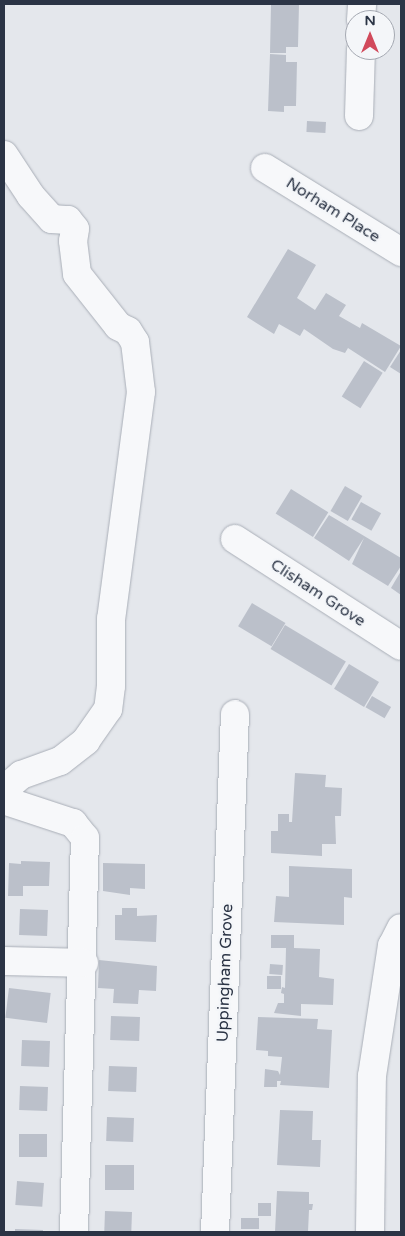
<!DOCTYPE html>
<style>
body{margin:0}
#map{position:relative;width:405px;height:1236px;overflow:hidden;background:#e4e7ec;font-family:"Varela Round",sans-serif}
div>[style]{position:absolute}
.building>*{inset:0;background:#bbc0ca;transform-origin:0 0}
.roads{filter:drop-shadow(0 0 1px #a9aeb7) drop-shadow(0 0 1px #a9aeb7)}
.minor>*{height:28px;margin:-14px;padding:0 14px;transform-origin:14px;border-radius:14px;background:#f7f8fa}
span{translate:-50% -50%;white-space:nowrap;text-align:center;line-height:1.15;-webkit-text-stroke:5px #f4f6f9;paint-order:stroke}
.street-label{font-size:16px;color:#2b3445}
.frame{position:absolute;inset:0;border:5px solid #2b3445;pointer-events:none}
.north{position:absolute;left:345px;top:10px;width:50px;height:50px;box-sizing:border-box;background:#f4f6f9;border:1px solid #a4a8b1;border-radius:50%;rotate:0deg;font-size:14px;font-weight:700;line-height:20px;text-align:center;color:#2b3445}
.north::after{content:'';display:block;margin:auto;width:18px;height:22px;background:#d1495b;clip-path:polygon(50% 0,100% 100%,50% 72%,0 100%)}
</style>
<div id="map">
<div class="building">
<div style="clip-path:polygon(271px 4px,299px 4px,298px 47px,286px 47px,286px 53px,270px 53px)"></div>
<div style="clip-path:polygon(270px 54px,286px 55px,286px 62px,297px 62px,296px 106px,284px 106px,284px 112px,268px 111px)"></div>
<div style="left:307px;top:121px;width:19px;height:11px;rotate:3deg"></div>
<div style="clip-path:polygon(288px 249px,316px 265px,297px 298px,315px 310px,326px 293px,346px 305px,339px 316px,360px 328px,362px 323px,401px 346px,385px 372px,348px 348px,345px 353px,333px 349px,304px 329px,300px 336px,279px 324px,274px 334px,247px 317px)"></div>
<div style="clip-path:polygon(401px 350px,401px 374px,390px 367px)"></div>
<div style="left:364px;top:361px;width:22px;height:42px;rotate:32deg"></div>
<div style="left:345px;top:486px;width:20px;height:29px;rotate:30deg"></div>
<div style="left:291px;top:489px;width:44px;height:29px;rotate:32deg"></div>
<div style="left:361px;top:502px;width:23px;height:20px;rotate:29deg"></div>
<div style="clip-path:polygon(329px 515px,401px 558px,401px 566px,388px 586px,352px 564px,364px 538px,349px 561px,314px 538px)"></div>
<div style="clip-path:polygon(401px 571px,401px 595px,391px 588px)"></div>
<div style="left:252px;top:603px;width:39px;height:27px;rotate:31deg"></div>
<div style="left:285px;top:625px;width:71px;height:28px;rotate:31deg"></div>
<div style="left:349px;top:664px;width:35px;height:29px;rotate:31deg"></div>
<div style="left:372px;top:696px;width:22px;height:13px;rotate:30deg"></div>
<div style="clip-path:polygon(295px 773px,326px 775px,325px 787px,342px 788px,341px 816px,335px 816px,336px 844px,322px 844px,322px 856px,271px 853px,271px 831px,278px 831px,278px 814px,289px 814px,289px 822px,292px 822px)"></div>
<div style="clip-path:polygon(21px 861px,50px 862px,49px 886px,23px 886px,23px 896px,8px 896px,9px 863px,21px 864px)"></div>
<div style="clip-path:polygon(103px 863px,145px 864px,145px 889px,130px 888px,130px 895px,103px 891px)"></div>
<div style="clip-path:polygon(289px 866px,352px 869px,352px 898px,344px 897px,344px 925px,274px 922px,276px 896px,289px 897px)"></div>
<div style="clip-path:polygon(122px 908px,137px 908px,137px 916px,157px 915px,156px 942px,115px 940px,115px 915px,122px 915px)"></div>
<div style="left:20px;top:909px;width:28px;height:26px;rotate:2deg"></div>
<div style="clip-path:polygon(271px 935px,294px 935px,294px 948px,320px 949px,319px 977px,334px 979px,333px 1005px,301px 1004px,301px 1016px,274px 1013px,278px 1003px,284px 1003px,284px 994px,281px 993px,282px 987px,285px 988px,286px 948px,271px 948px)"></div>
<div style="clip-path:polygon(99px 960px,157px 966px,156px 991px,139px 990px,138px 1004px,113px 1003px,114px 989px,98px 988px)"></div>
<div style="left:270px;top:964px;width:13px;height:10px;rotate:4deg"></div>
<div style="left:267px;top:976px;width:14px;height:13px"></div>
<div style="left:9px;top:988px;width:42px;height:30px;rotate:7deg"></div>
<div style="left:111px;top:1016px;width:29px;height:24px;rotate:2deg"></div>
<div style="clip-path:polygon(258px 1017px,318px 1019px,317px 1029px,332px 1030px,329px 1088px,280px 1085px,281px 1081px,277px 1081px,277px 1087px,264px 1087px,265px 1069px,278px 1071px,280px 1075px,282px 1057px,268px 1056px,268px 1051px,256px 1050px)"></div>
<div style="left:22px;top:1040px;width:28px;height:26px;rotate:2deg"></div>
<div style="left:109px;top:1066px;width:28px;height:25px;rotate:2deg"></div>
<div style="left:20px;top:1086px;width:28px;height:24px;rotate:2deg"></div>
<div style="clip-path:polygon(280px 1110px,313px 1111px,312px 1140px,321px 1140px,320px 1167px,277px 1165px)"></div>
<div style="left:107px;top:1117px;width:27px;height:24px;rotate:2deg"></div>
<div style="left:19px;top:1134px;width:28px;height:23px"></div>
<div style="left:105px;top:1165px;width:29px;height:25px"></div>
<div style="left:17px;top:1181px;width:27px;height:24px;rotate:4deg"></div>
<div style="clip-path:polygon(277px 1191px,309px 1192px,309px 1204px,313px 1204px,312px 1210px,309px 1210px,308px 1232px,275px 1232px)"></div>
<div style="left:258px;top:1203px;width:13px;height:13px"></div>
<div style="left:105px;top:1211px;width:27px;height:21px;rotate:2deg"></div>
<div style="left:259px;top:1218px;width:11px;height:18px;rotate:90deg"></div>
<div style="clip-path:polygon(15px 1229px,43px 1230px,43px 1232px,15px 1232px)"></div>
</div>
<div class="roads">
<div class="minor">
<div style="left:361px;top:20px;width:16px;rotate:-86deg"></div>
<div style="left:359px;top:116px;width:66px;rotate:-88.3deg"></div>
<div style="left:4px;top:155px;width:49px;rotate:56.6deg"></div>
<div style="left:31px;top:196px;width:31px;rotate:48deg"></div>
<div style="left:52px;top:219px;width:16px;rotate:4deg"></div>
<div style="left:68px;top:220px;width:11px;rotate:52deg"></div>
<div style="left:75px;top:229px;width:12px;rotate:99deg"></div>
<div style="left:73px;top:241px;width:33px;rotate:83deg"></div>
<div style="left:77px;top:274px;width:66px;rotate:51.7deg"></div>
<div style="left:118px;top:326px;width:11px;rotate:27deg"></div>
<div style="left:128px;top:331px;width:13px;rotate:58deg"></div>
<div style="left:135px;top:342px;width:50px;rotate:83.2deg"></div>
<div style="left:141px;top:392px;width:229px;rotate:97.5deg"></div>
<div style="left:111px;top:619px;width:67px;rotate:90deg"></div>
<div style="left:111px;top:686px;width:23px;rotate:97deg"></div>
<div style="left:108px;top:709px;width:39px;rotate:125deg"></div>
<div style="left:86px;top:741px;width:33px;rotate:142deg"></div>
<div style="left:60px;top:761px;width:41px;rotate:160.3deg"></div>
<div style="left:21px;top:775px;width:23px;rotate:139deg"></div>
<div style="left:4px;top:790px;width:11px;rotate:80deg"></div>
<div style="left:6px;top:801px;width:71px;rotate:18.2deg"></div>
<div style="left:73px;top:823px;width:19px;rotate:51deg"></div>
<div style="left:85px;top:838px;width:394px;rotate:91.6deg"></div>
<div style="left:265px;top:168px;width:160px;rotate:31.7deg"></div>
<div style="left:235px;top:539px;width:197px;rotate:32.8deg"></div>
<div style="left:4px;top:961px;width:80px;rotate:1.4deg"></div>
<div style="left:215px;top:1232px;width:518px;rotate:-87.79deg"></div>
<div style="left:370px;top:1232px;width:156px;rotate:-89.3deg"></div>
<div style="left:372px;top:1076px;width:132px;rotate:-81.3deg"></div>
<div style="left:392px;top:946px;width:20px;rotate:-63deg"></div>
</div>
</div>
<div class="street-label">
<span style="left:333px;top:210px;rotate:32deg">Norham Place</span>
<span style="left:318px;top:593px;rotate:33deg">Clisham Grove</span>
<span style="left:225px;top:973px;rotate:-88deg">Uppingham Grove</span>
</div>
<div class="frame"></div>
<div class="north">N</div>
</div>
